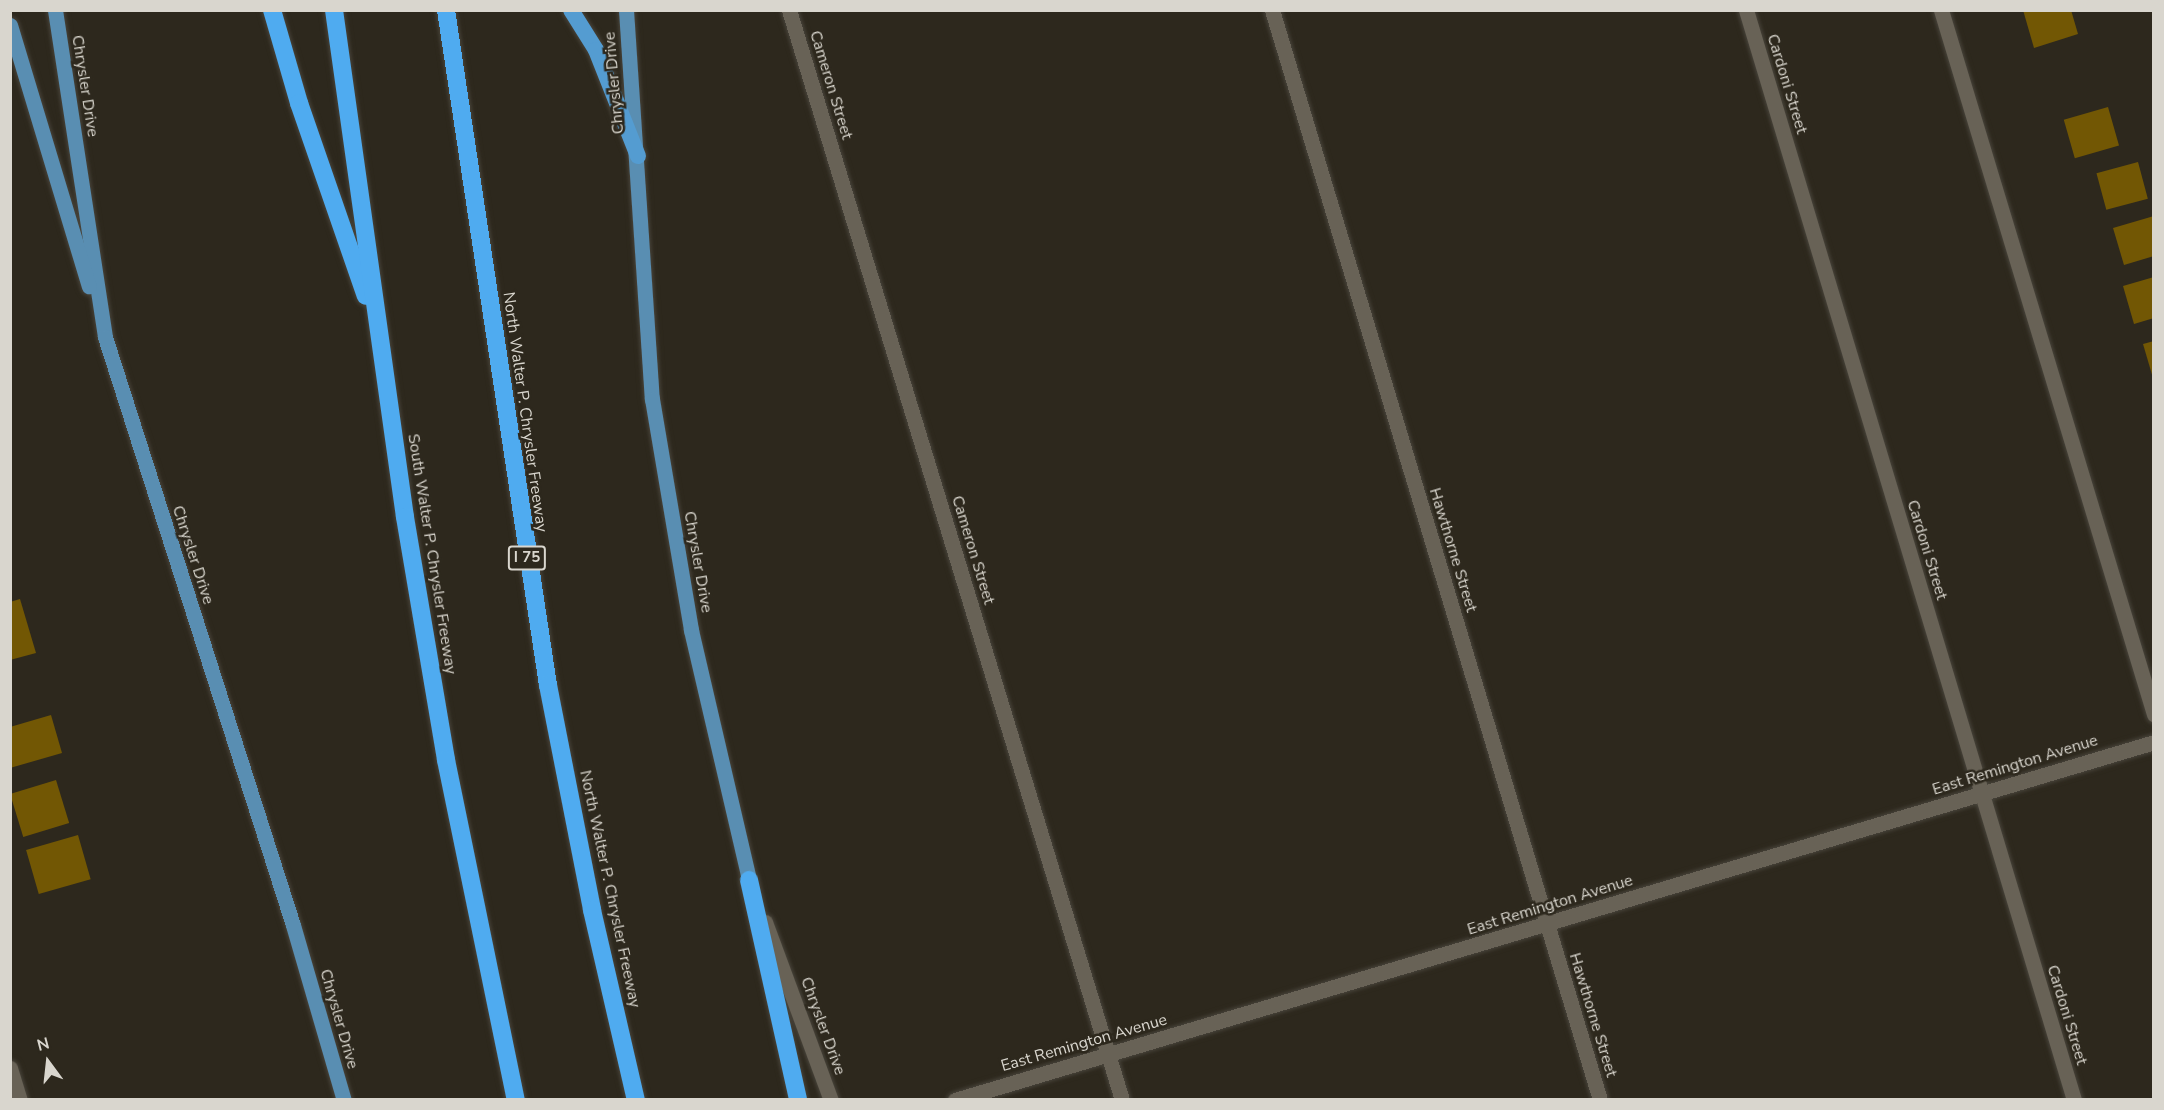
<!DOCTYPE html>
<style>
body{margin:0}
#map{position:relative;width:2164px;height:1110px;overflow:hidden;background:#2d281d;font-family:"Nunito Sans",sans-serif}
div>[style]{position:absolute}
.building>*{inset:0;background:#725704;transform-origin:0 0}
.roads{filter:drop-shadow(0 0 2px #48443b) drop-shadow(0 0 2px #48443b)}
.service>*{height:15px;margin:-7.5px;padding:0 7.5px;transform-origin:7.5px;border-radius:7.5px;background:#686256}
.minor>*{height:15px;margin:-7.5px;padding:0 7.5px;transform-origin:7.5px;border-radius:7.5px;background:#686256}
.secondary>*{height:15px;margin:-7.5px;padding:0 7.5px;transform-origin:7.5px;border-radius:7.5px;background:#686256}
.primary>*{height:15px;margin:-7.5px;padding:0 7.5px;transform-origin:7.5px;border-radius:7.5px;background:#598eb2}
.trunk>*{height:16px;margin:-8px;padding:0 8px;transform-origin:8px;border-radius:8px;background:#549cd1}
.motorway>*{height:18px;margin:-9px;padding:0 9px;transform-origin:9px;border-radius:9px;background:#4fabf0}
span{translate:-50% -50%;white-space:nowrap;text-align:center;line-height:1.15;-webkit-text-stroke:5px #2d281d;paint-order:stroke}
.shield-label span{padding:2px 4px;background:#2d281d;border:2px solid;border-radius:4px;-webkit-text-stroke-width:0}
.shield-label{font-size:15px;color:#d9d6ce;font-weight:700}
.street-label{font-size:16px;color:#d9d6ce}
.frame{position:absolute;inset:0;border:12px solid #d9d6ce;pointer-events:none}
.north{position:absolute;left:18px;top:1032px;width:60px;height:60px;-webkit-text-stroke:4px #2d281d;paint-order:stroke;rotate:345deg;font-size:16px;font-weight:700;line-height:24px;text-align:center;color:#d9d6ce}
.north::after{content:'';display:block;margin:auto;width:21px;height:27px;background:#d9d6ce;clip-path:polygon(50% 0,100% 100%,50% 72%,0 100%)}
</style>
<div id="map">
<div class="building">
<div style="clip-path:polygon(2023px 10px,2071px 10px,2078px 34px,2034px 48px)"></div>
<div style="left:2108px;top:107px;width:40px;height:46px;rotate:74deg"></div>
<div style="left:2138px;top:162px;width:38px;height:43px;rotate:75deg"></div>
<div style="clip-path:polygon(2154px 216px,2154px 256px,2124px 265px,2113px 228px)"></div>
<div style="clip-path:polygon(2154px 277px,2154px 318px,2134px 324px,2123px 286px)"></div>
<div style="clip-path:polygon(2154px 341px,2154px 378px,2153px 378px,2143px 344px)"></div>
<div style="clip-path:polygon(20px 599px,36px 653px,10px 660px,10px 602px)"></div>
<div style="clip-path:polygon(51px 715px,62px 753px,10px 768px,10px 727px)"></div>
<div style="left:56px;top:780px;width:45px;height:48px;rotate:73deg"></div>
<div style="left:78px;top:835px;width:46px;height:54px;rotate:74deg"></div>
</div>
<div class="roads">
<div class="service">
<div style="left:1941px;top:10px;width:736px;rotate:73.17deg"></div>
</div>
<div class="minor">
<div style="left:789px;top:10px;width:1140px;rotate:73.01deg"></div>
<div style="left:1272px;top:10px;width:1138px;rotate:73.25deg"></div>
<div style="left:1746px;top:10px;width:1138px;rotate:73.25deg"></div>
<div style="left:10px;top:1068px;width:34px;rotate:73deg"></div>
<div style="left:955px;top:1100px;width:1251px;rotate:-16.62deg"></div>
</div>
<div class="secondary">
<div style="left:765px;top:922px;width:190px;rotate:69.7deg"></div>
</div>
<div class="primary">
<div style="left:55px;top:10px;width:331px;rotate:81.3deg"></div>
<div style="left:105px;top:337px;width:617px;rotate:72.27deg"></div>
<div style="left:293px;top:925px;width:182px;rotate:73.8deg"></div>
<div style="left:626px;top:10px;width:390px;rotate:86.2deg"></div>
<div style="left:652px;top:399px;width:234px;rotate:80.4deg"></div>
<div style="left:691px;top:630px;width:257px;rotate:76.9deg"></div>
<div style="left:10px;top:25px;width:273px;rotate:73.2deg"></div>
</div>
<div class="trunk">
<div style="left:571px;top:10px;width:47px;rotate:58deg"></div>
<div style="left:596px;top:50px;width:114px;rotate:68.4deg"></div>
</div>
<div class="motorway">
<div style="left:272px;top:10px;width:97px;rotate:73.8deg"></div>
<div style="left:299px;top:103px;width:204px;rotate:70.9deg"></div>
<div style="left:334px;top:10px;width:512px;rotate:82.03deg"></div>
<div style="left:405px;top:517px;width:246px;rotate:80.4deg"></div>
<div style="left:446px;top:760px;width:347px;rotate:78.4deg"></div>
<div style="left:446px;top:10px;width:683px;rotate:81.41deg"></div>
<div style="left:548px;top:685px;width:229px;rotate:78.9deg"></div>
<div style="left:592px;top:910px;width:195px;rotate:77deg"></div>
<div style="left:749px;top:880px;width:225px;rotate:77.4deg"></div>
</div>
</div>
<div class="shield-label">
<span style="left:527px;top:558px">I 75</span>
</div>
<div class="street-label">
<span style="left:614px;top:83px;rotate:-95deg">Chrysler Drive</span>
<span style="left:1787px;top:84px;rotate:73deg">Cardoni Street</span>
<span style="left:831px;top:85px;rotate:73deg">Cameron Street</span>
<span style="left:85px;top:86px;rotate:81deg">Chrysler Drive</span>
<span style="left:525px;top:412px;rotate:82deg">North Walter P. Chrysler Freeway</span>
<span style="left:973px;top:550px;rotate:73deg">Cameron Street</span>
<span style="left:1453px;top:550px;rotate:73deg">Hawthorne Street</span>
<span style="left:1927px;top:550px;rotate:73deg">Cardoni Street</span>
<span style="left:432px;top:554px;rotate:81deg">South Walter P. Chrysler Freeway</span>
<span style="left:193px;top:555px;rotate:72deg">Chrysler Drive</span>
<span style="left:698px;top:562px;rotate:80deg">Chrysler Drive</span>
<span style="left:2015px;top:765px;rotate:-17deg">East Remington Avenue</span>
<span style="left:610px;top:889px;rotate:78deg">North Walter P. Chrysler Freeway</span>
<span style="left:1550px;top:905px;rotate:-17deg">East Remington Avenue</span>
<span style="left:1593px;top:1015px;rotate:73deg">Hawthorne Street</span>
<span style="left:2067px;top:1015px;rotate:73deg">Cardoni Street</span>
<span style="left:339px;top:1019px;rotate:74deg">Chrysler Drive</span>
<span style="left:823px;top:1026px;rotate:70deg">Chrysler Drive</span>
<span style="left:1084px;top:1043px;rotate:-16deg">East Remington Avenue</span>
</div>
<div class="frame"></div>
<div class="north">N</div>
</div>
